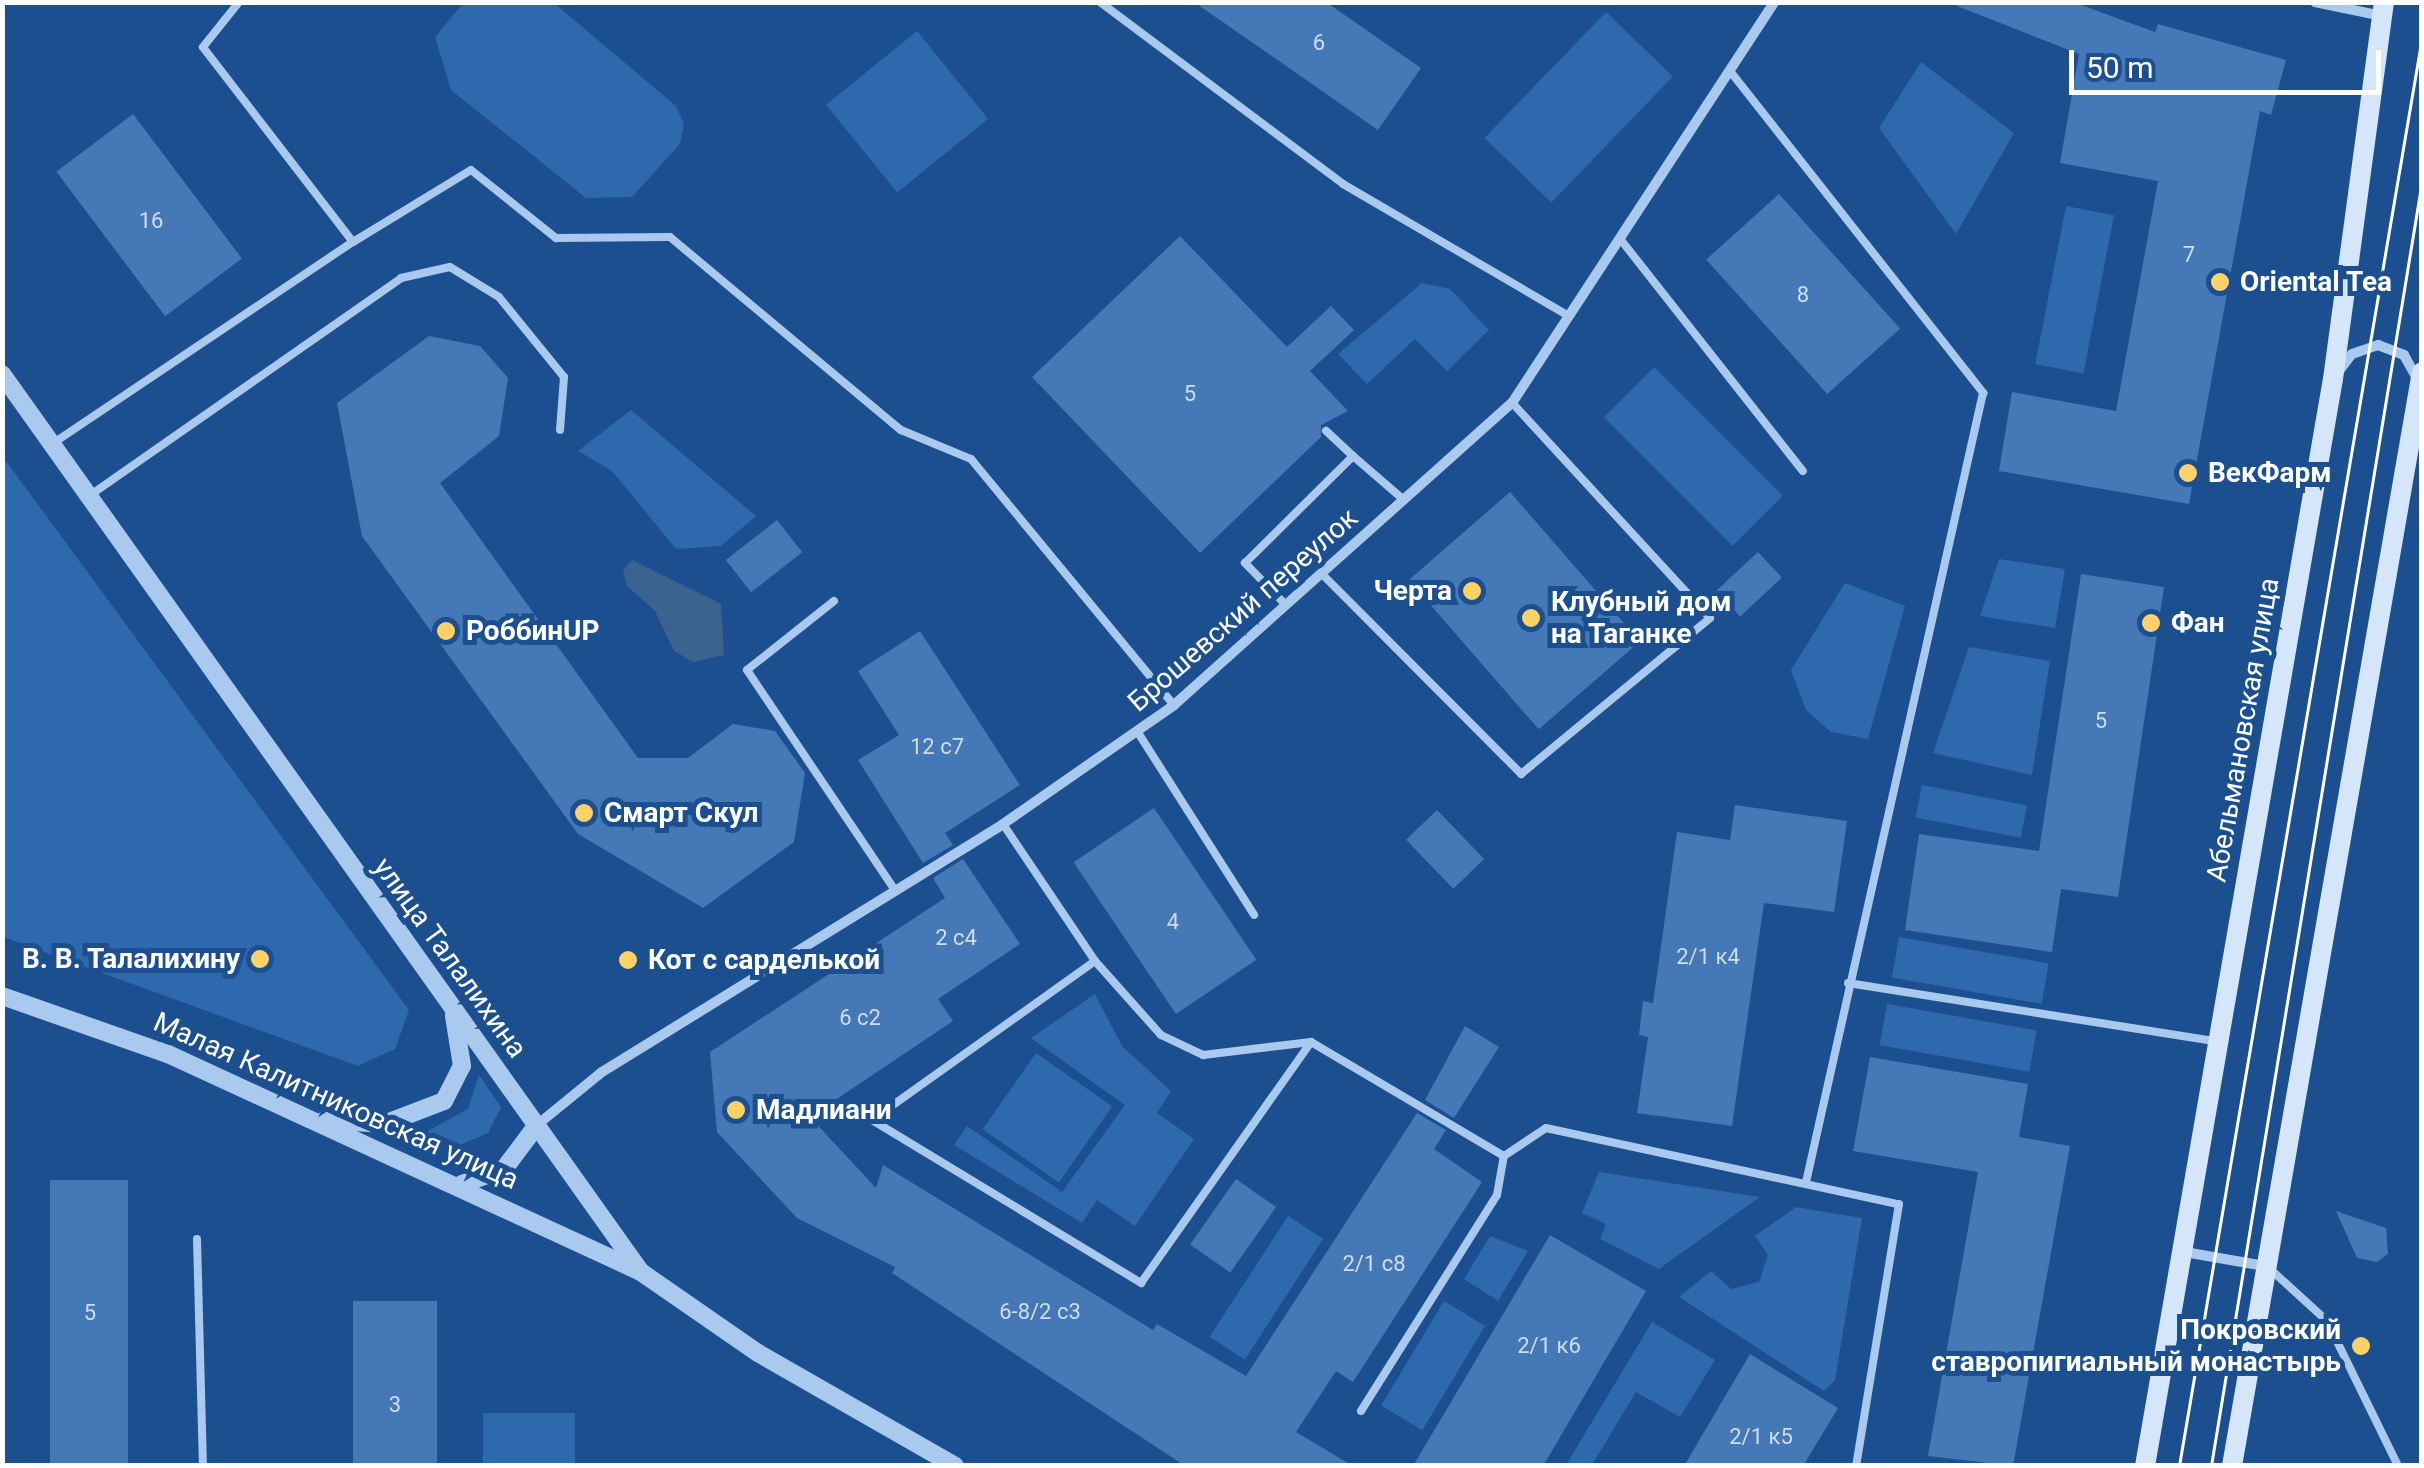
<!DOCTYPE html>
<meta charset="utf-8">
<style>
body{margin:0}
#map{position:relative;width:2424px;height:1468px;overflow:hidden;background:#1b4f8f;font-family:Roboto,sans-serif}
div>[style]{position:absolute}
.green>*{inset:0;background:#2e69ad;transform-origin:0 0}
.water>*{inset:0;background:#3c6290}
.building>*{inset:0;background:#4478b7;transform-origin:0 0}
.service>*{height:8px;margin:-4px;padding:0 4px;transform-origin:4px;border-radius:4px;background:#a9c9ee}
.minor>*{height:10px;margin:-5px;padding:0 5px;transform-origin:5px;border-radius:5px;background:#a9c9ee}
.tertiary>*{height:18px;margin:-9px;padding:0 9px;transform-origin:9px;border-radius:9px;background:#a9c9ee}
.secondary>*{height:20px;margin:-10px;padding:0 10px;transform-origin:10px;border-radius:10px;background:#d6e6fa}
.tram>*{height:2.5px;margin:-1.25px;padding:0 1.25px;transform-origin:1.25px;border-radius:1.25px;background:#fff}
.dots>*{width:28px;height:28px;translate:-50% -50%;box-sizing:border-box;border:5px solid #1b4f8f;border-radius:50%}
span{translate:-50% -50%;white-space:nowrap;text-align:center;line-height:1.15;-webkit-text-stroke:10px #1b4f8f;paint-order:stroke}
.number-label{font-size:22px;color:#d0dded}
.number-label span{-webkit-text-stroke-width:0}
.poi-label{font-size:28px;color:#fff;font-weight:700}
.left{translate:0 -50%;text-align:left}
.right{translate:-100% -50%;text-align:right}
.street-label{font-size:28px;color:#fff}
.frame{position:absolute;inset:0;border:5px solid #fff;pointer-events:none}
.scale{position:absolute;left:2069px;top:50px;width:312px;height:45px;box-sizing:border-box;border:5px solid #fff;border-top:0;padding-left:12px;font-size:30px;line-height:35px;white-space:nowrap;color:#fff;-webkit-text-stroke:8px #1b4f8f;paint-order:stroke}
</style>
<div id="map">
<div class="green">
<div style="clip-path:polygon(463px 3px,554px 3px,676px 106px,684px 124px,680px 144px,632px 197px,586px 198px,451px 90px,435px 37px)"></div>
<div style="left:1606px;top:12px;width:93px;height:175px;rotate:44deg"></div>
<div style="left:917px;top:31px;width:113px;height:117px;rotate:51deg"></div>
<div style="clip-path:polygon(1921px 62px,2014px 133px,1956px 234px,1879px 128px)"></div>
<div style="left:2066px;top:206px;width:49px;height:161px;rotate:11deg"></div>
<div style="clip-path:polygon(1422px 283px,1450px 289px,1489px 330px,1447px 371px,1415px 339px,1367px 384px,1338px 354px)"></div>
<div style="left:1654px;top:367px;width:182px;height:71px;rotate:45deg"></div>
<div style="clip-path:polygon(631px 410px,717px 483px,756px 516px,721px 546px,676px 549px,612px 471px,578px 451px)"></div>
<div style="clip-path:polygon(3px 457px,409px 1010px,395px 1049px,358px 1066px,3px 937px)"></div>
<div style="clip-path:polygon(1999px 559px,2065px 569px,2055px 628px,1980px 616px)"></div>
<div style="clip-path:polygon(1845px 583px,1905px 606px,1868px 739px,1831px 732px,1806px 710px,1791px 670px)"></div>
<div style="clip-path:polygon(1969px 647px,2050px 661px,2032px 775px,1933px 753px)"></div>
<div style="left:1922px;top:785px;width:107px;height:33px;rotate:11deg"></div>
<div style="left:1899px;top:937px;width:152px;height:41px;rotate:10deg"></div>
<div style="clip-path:polygon(1095px 994px,1122px 1046px,1171px 1091px,1157px 1113px,1194px 1139px,1135px 1226px,1097px 1200px,1082px 1223px,954px 1145px,967px 1126px,1062px 1192px,1125px 1105px,1031px 1038px)"></div>
<div style="left:1887px;top:1004px;width:152px;height:42px;rotate:10deg"></div>
<div style="left:1036px;top:1053px;width:93px;height:93px;rotate:35deg"></div>
<div style="clip-path:polygon(479px 1075px,501px 1107px,488px 1133px,448px 1150px,424px 1133px,468px 1109px)"></div>
<div style="clip-path:polygon(1599px 1172px,1760px 1197px,1659px 1269px,1600px 1239px,1606px 1224px,1582px 1213px)"></div>
<div style="clip-path:polygon(1796px 1207px,1862px 1218px,1835px 1380px,1824px 1391px,1679px 1297px,1711px 1271px,1731px 1289px,1759px 1282px,1768px 1255px,1755px 1236px)"></div>
<div style="left:1288px;top:1216px;width:42px;height:144px;rotate:33deg"></div>
<div style="clip-path:polygon(1490px 1236px,1528px 1251px,1498px 1301px,1464px 1279px)"></div>
<div style="left:1444px;top:1301px;width:48px;height:122px;rotate:31deg"></div>
<div style="clip-path:polygon(1652px 1322px,1715px 1360px,1680px 1417px,1636px 1392px,1592px 1465px,1566px 1465px)"></div>
<div style="left:483px;top:1413px;width:92px;height:52px"></div>
</div>
<div class="water">
<div style="clip-path:polygon(632px 560px,721px 604px,724px 655px,693px 662px,674px 651px,655px 611px,627px 586px,623px 570px)"></div>
</div>
<div class="building">
<div style="clip-path:polygon(1194px 2px,1326px 2px,1421px 68px,1378px 130px)"></div>
<div style="clip-path:polygon(1947px 2px,2073px 2px,2155px 32px,2158px 24px,2286px 60px,2271px 115px,2260px 111px,2189px 504px,1999px 471px,2012px 392px,2116px 411px,2158px 181px,2060px 163px,2079px 54px)"></div>
<div style="left:133px;top:114px;width:181px;height:96px;rotate:53deg"></div>
<div style="left:1779px;top:194px;width:181px;height:98px;rotate:48deg"></div>
<div style="clip-path:polygon(1180px 236px,1287px 347px,1331px 306px,1354px 330px,1310px 371px,1348px 411px,1321px 425px,1321px 437px,1200px 553px,1032px 377px)"></div>
<div style="clip-path:polygon(429px 336px,480px 346px,508px 378px,499px 436px,440px 483px,638px 758px,688px 758px,733px 724px,775px 731px,805px 773px,794px 842px,703px 908px,578px 834px,362px 536px,337px 403px)"></div>
<div style="left:1510px;top:492px;width:198px;height:134px;rotate:49deg"></div>
<div style="left:777px;top:520px;width:41px;height:65px;rotate:52deg"></div>
<div style="left:1758px;top:552px;width:35px;height:57px;rotate:47deg"></div>
<div style="clip-path:polygon(2081px 574px,2164px 587px,2118px 897px,2061px 889px,2052px 952px,1905px 930px,1919px 834px,2039px 851px)"></div>
<div style="clip-path:polygon(920px 631px,1020px 785px,945px 833px,953px 845px,923px 863px,858px 760px,899px 735px,858px 671px)"></div>
<div style="clip-path:polygon(1735px 805px,1847px 821px,1834px 912px,1764px 903px,1732px 1126px,1637px 1113px,1648px 1037px,1639px 1035px,1643px 1001px,1653px 1003px,1677px 832px,1730px 840px)"></div>
<div style="left:1154px;top:808px;width:183px;height:97px;rotate:56deg"></div>
<div style="left:1437px;top:810px;width:68px;height:43px;rotate:46deg"></div>
<div style="clip-path:polygon(963px 859px,1020px 944px,938px 999px,953px 1021px,810px 1117px,876px 1188px,883px 1165px,1153px 1330px,1157px 1324px,1246px 1376px,1417px 1113px,1446px 1130px,1434px 1149px,1482px 1182px,1353px 1382px,1336px 1371px,1296px 1432px,1353px 1466px,1185px 1466px,892px 1273px,895px 1267px,797px 1218px,717px 1132px,710px 1052px,945px 898px,933px 878px)"></div>
<div style="clip-path:polygon(1465px 1026px,1499px 1047px,1454px 1118px,1425px 1100px)"></div>
<div style="clip-path:polygon(1870px 1057px,2028px 1084px,2019px 1137px,2070px 1146px,2013px 1466px,1928px 1456px,1978px 1172px,1853px 1151px)"></div>
<div style="left:1236px;top:1179px;width:49px;height:80px;rotate:35deg"></div>
<div style="left:50px;top:1180px;width:78px;height:286px"></div>
<div style="clip-path:polygon(2336px 1211px,2386px 1228px,2388px 1254px,2377px 1262px,2357px 1258px)"></div>
<div style="clip-path:polygon(1550px 1235px,1646px 1291px,1543px 1466px,1413px 1466px)"></div>
<div style="left:437px;top:1301px;width:165px;height:84px;rotate:90deg"></div>
<div style="clip-path:polygon(1750px 1354px,1838px 1408px,1803px 1466px,1684px 1466px)"></div>
</div>
<div class="service">
<div style="left:1100px;top:2px;width:304px;rotate:36.8deg"></div>
<div style="left:1343px;top:184px;width:262px;rotate:30.3deg"></div>
<div style="left:1730px;top:71px;width:410px;rotate:51.8deg"></div>
<div style="left:1983px;top:393px;width:809px;rotate:102.64deg"></div>
<div style="left:1621px;top:240px;width:294px;rotate:51.8deg"></div>
<div style="left:353px;top:242px;width:138px;rotate:-31.4deg"></div>
<div style="left:471px;top:170px;width:109px;rotate:38.7deg"></div>
<div style="left:556px;top:238px;width:114px;rotate:-0.5deg"></div>
<div style="left:670px;top:237px;width:301px;rotate:39.9deg"></div>
<div style="left:901px;top:430px;width:76px;rotate:22.5deg"></div>
<div style="left:971px;top:459px;width:319px;rotate:50.5deg"></div>
<div style="left:52px;top:444px;width:362px;rotate:-33.9deg"></div>
<div style="left:353px;top:242px;width:246px;rotate:-127.6deg"></div>
<div style="left:203px;top:47px;width:58px;rotate:-51.3deg"></div>
<div style="left:1353px;top:456px;width:67px;rotate:40.8deg"></div>
<div style="left:89px;top:496px;width:381px;rotate:-34.9deg"></div>
<div style="left:401px;top:278px;width:50px;rotate:-12.7deg"></div>
<div style="left:450px;top:267px;width:57px;rotate:31.5deg"></div>
<div style="left:499px;top:297px;width:103px;rotate:50.9deg"></div>
<div style="left:564px;top:377px;width:53px;rotate:94.3deg"></div>
<div style="left:1321px;top:573px;width:284px;rotate:45.1deg"></div>
<div style="left:1521px;top:774px;width:245px;rotate:-39.5deg"></div>
<div style="left:1710px;top:618px;width:292px;rotate:-132.6deg"></div>
<div style="left:834px;top:601px;width:111px;rotate:141.6deg"></div>
<div style="left:747px;top:670px;width:260px;rotate:56.1deg"></div>
<div style="left:1286px;top:605px;width:59px;rotate:-134.3deg"></div>
<div style="left:1245px;top:563px;width:152px;rotate:-44.7deg"></div>
<div style="left:1353px;top:456px;width:37px;rotate:-137deg"></div>
<div style="left:1137px;top:731px;width:218px;rotate:57.5deg"></div>
<div style="left:1003px;top:824px;width:165px;rotate:56.1deg"></div>
<div style="left:1095px;top:961px;width:274px;rotate:144.5deg"></div>
<div style="left:872px;top:1120px;width:315px;rotate:31.2deg"></div>
<div style="left:1141px;top:1283px;width:295px;rotate:-54.8deg"></div>
<div style="left:1311px;top:1042px;width:224px;rotate:30.6deg"></div>
<div style="left:1095px;top:961px;width:99px;rotate:48.3deg"></div>
<div style="left:1161px;top:1035px;width:47px;rotate:25.5deg"></div>
<div style="left:1203px;top:1055px;width:109px;rotate:-6.9deg"></div>
<div style="left:1848px;top:983px;width:372px;rotate:9deg"></div>
<div style="left:197px;top:1239px;width:227px;rotate:88.5deg"></div>
<div style="left:2269px;top:1268px;width:79px;rotate:42.4deg"></div>
<div style="left:2327px;top:1321px;width:161px;rotate:63.9deg"></div>
<div style="left:1361px;top:1411px;width:255px;rotate:-57.8deg"></div>
<div style="left:1497px;top:1195px;width:40px;rotate:-80deg"></div>
<div style="left:1504px;top:1156px;width:50px;rotate:-33.7deg"></div>
<div style="left:1546px;top:1128px;width:361px;rotate:12.2deg"></div>
<div style="left:1899px;top:1204px;width:266px;rotate:99.3deg"></div>
</div>
<div class="minor">
<div style="left:2315px;top:2px;width:68px;rotate:11.8deg"></div>
<div style="left:2339px;top:371px;width:21px;rotate:-53deg"></div>
<div style="left:2352px;top:354px;width:28px;rotate:-19deg"></div>
<div style="left:2378px;top:345px;width:28px;rotate:21deg"></div>
<div style="left:2404px;top:355px;width:25px;rotate:61deg"></div>
<div style="left:537px;top:1125px;width:84px;rotate:-39.2deg"></div>
<div style="left:602px;top:1072px;width:471px;rotate:-31.7deg"></div>
<div style="left:1003px;top:824px;width:208px;rotate:-34.8deg"></div>
<div style="left:1174px;top:705px;width:453px;rotate:-41.8deg"></div>
<div style="left:1512px;top:403px;width:479px;rotate:-56.8deg"></div>
<div style="left:2179px;top:1251px;width:87px;rotate:9.9deg"></div>
</div>
<div class="tertiary">
<div style="left:2px;top:374px;width:1102px;rotate:54.57deg"></div>
<div style="left:641px;top:1272px;width:142px;rotate:34.7deg"></div>
<div style="left:758px;top:1353px;width:227px;rotate:29.8deg"></div>
<div style="left:2px;top:996px;width:176px;rotate:19.3deg"></div>
<div style="left:168px;top:1054px;width:519px;rotate:24.74deg"></div>
<div style="left:325px;top:1120px;width:59px;rotate:3.9deg"></div>
<div style="left:384px;top:1124px;width:64px;rotate:-21deg"></div>
<div style="left:444px;top:1101px;width:39px;rotate:-63deg"></div>
<div style="left:462px;top:1066px;width:51px;rotate:-99.1deg"></div>
<div style="left:462px;top:1184px;width:45px;rotate:-19.7deg"></div>
<div style="left:504px;top:1169px;width:55px;rotate:-53.1deg"></div>
</div>
<div class="secondary">
<div style="left:2145px;top:1466px;width:1103px;rotate:-80.19deg"></div>
<div style="left:2333px;top:379px;width:380px;rotate:-82.3deg"></div>
<div style="left:2232px;top:1466px;width:1110px;rotate:-80.15deg"></div>
</div>
<div class="tram">
<div style="left:2179px;top:1466px;width:1450px;rotate:-80.35deg"></div>
<div style="left:2211px;top:1466px;width:1303px;rotate:-80.68deg"></div>
</div>
<div class="dots">
<div style="left:2220px;top:282px;background:#ffd166"></div>
<div style="left:2188px;top:473px;background:#ffd166"></div>
<div style="left:1472px;top:591px;background:#ffd166"></div>
<div style="left:1531px;top:618px;background:#ffd166"></div>
<div style="left:2151px;top:623px;background:#ffd166"></div>
<div style="left:446px;top:631px;background:#ffd166"></div>
<div style="left:584px;top:813px;background:#ffd166"></div>
<div style="left:260px;top:959px;background:#ffd166"></div>
<div style="left:628px;top:960px;background:#ffd166"></div>
<div style="left:736px;top:1110px;background:#ffd166"></div>
<div style="left:2361px;top:1346px;background:#ffd166"></div>
</div>
<div class="number-label">
<span style="left:1319px;top:43px">6</span>
<span style="left:151px;top:221px">16</span>
<span style="left:2189px;top:255px">7</span>
<span style="left:1803px;top:295px">8</span>
<span style="left:1190px;top:394px">5</span>
<span style="left:2101px;top:721px">5</span>
<span style="left:937px;top:747px">12 с7</span>
<span style="left:1173px;top:922px">4</span>
<span style="left:956px;top:938px">2 с4</span>
<span style="left:1708px;top:957px">2/1 к4</span>
<span style="left:860px;top:1018px">6 с2</span>
<span style="left:1374px;top:1264px">2/1 с8</span>
<span style="left:1040px;top:1312px">6-8/2 с3</span>
<span style="left:90px;top:1313px">5</span>
<span style="left:1549px;top:1346px">2/1 к6</span>
<span style="left:395px;top:1405px">3</span>
<span style="left:1761px;top:1437px">2/1 к5</span>
</div>
<div class="poi-label">
<span class="left" style="left:2240px;top:282px">Oriental Tea</span>
<span class="left" style="left:2208px;top:473px">ВекФарм</span>
<span class="right" style="left:1452px;top:591px">Черта</span>
<span class="left" style="left:1551px;top:618px">Клубный дом<br>на Таганке</span>
<span class="left" style="left:2171px;top:623px">Фан</span>
<span class="left" style="left:466px;top:631px">РоббинUP</span>
<span class="left" style="left:604px;top:813px">Смарт Скул</span>
<span class="right" style="left:240px;top:959px">В. В. Талалихину</span>
<span class="left" style="left:648px;top:960px">Кот с сарделькой</span>
<span class="left" style="left:756px;top:1110px">Мадлиани</span>
<span class="right" style="left:2341px;top:1346px">Покровский<br>ставропигиальный монастырь</span>
</div>
<div class="street-label">
<span style="left:1243px;top:610px;rotate:-41deg">Брошевский переулок</span>
<span style="left:2243px;top:730px;rotate:-80deg">Абельмановская улица</span>
<span style="left:450px;top:958px;rotate:54deg">улица Талалихина</span>
<span style="left:336px;top:1101px;rotate:24deg">Малая Калитниковская улица</span>
</div>
<div class="frame"></div>
<div class="scale">50 m</div>
</div>
